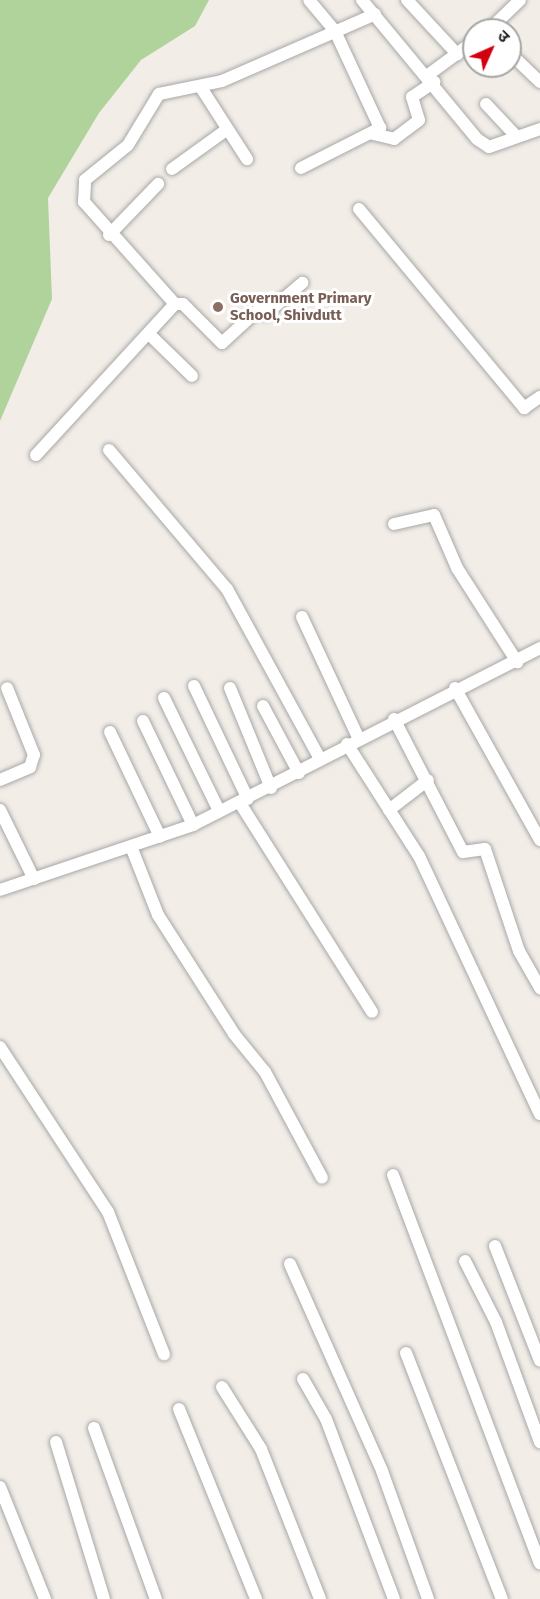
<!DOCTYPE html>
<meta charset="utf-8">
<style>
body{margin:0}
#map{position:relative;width:540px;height:1599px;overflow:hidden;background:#f2ede7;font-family:"Fira Sans","Noto Sans Devanagari",sans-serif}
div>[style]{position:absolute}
.forest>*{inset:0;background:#afd39a}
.roads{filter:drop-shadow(0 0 2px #a8a8a8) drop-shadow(0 0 2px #a8a8a8)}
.minor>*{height:12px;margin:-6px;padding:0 6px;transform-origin:6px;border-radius:6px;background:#fff}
.dots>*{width:16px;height:16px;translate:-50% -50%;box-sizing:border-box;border:3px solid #fff;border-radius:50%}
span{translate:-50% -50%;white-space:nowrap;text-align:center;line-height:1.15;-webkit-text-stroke:6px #fff;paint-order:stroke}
.education-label{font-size:15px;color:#785e54;font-weight:700}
.left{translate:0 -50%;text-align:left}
.north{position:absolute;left:462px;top:18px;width:60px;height:60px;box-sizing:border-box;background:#fff;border:2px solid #a6a6a6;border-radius:50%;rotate:45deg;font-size:16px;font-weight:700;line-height:24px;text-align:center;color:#212121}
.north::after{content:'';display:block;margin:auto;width:21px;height:27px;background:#d2000f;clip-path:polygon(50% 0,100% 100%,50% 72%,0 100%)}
</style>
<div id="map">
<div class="forest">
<div style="clip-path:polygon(0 0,209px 0,195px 26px,141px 60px,99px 113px,48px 198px,52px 299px,0 421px)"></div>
</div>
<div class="roads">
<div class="minor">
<div style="left:362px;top:0;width:180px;rotate:50.4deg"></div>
<div style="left:477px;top:139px;width:14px;rotate:34deg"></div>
<div style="left:489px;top:147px;width:54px;rotate:-19.4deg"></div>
<div style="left:407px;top:0;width:74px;rotate:47.2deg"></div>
<div style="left:489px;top:30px;width:43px;rotate:-44.1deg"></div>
<div style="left:514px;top:57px;width:36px;rotate:44deg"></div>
<div style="left:428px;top:75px;width:57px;rotate:-36.5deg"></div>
<div style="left:200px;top:86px;width:87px;rotate:57.2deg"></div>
<div style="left:486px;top:104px;width:45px;rotate:46.8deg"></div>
<div style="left:373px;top:134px;width:22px;rotate:13deg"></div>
<div style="left:394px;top:139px;width:31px;rotate:-37deg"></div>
<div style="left:419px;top:120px;width:24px;rotate:-107deg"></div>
<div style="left:412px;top:97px;width:27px;rotate:-34deg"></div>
<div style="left:301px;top:168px;width:89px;rotate:-26.9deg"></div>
<div style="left:380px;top:128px;width:107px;rotate:-114.9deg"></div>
<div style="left:335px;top:31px;width:40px;rotate:-130deg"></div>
<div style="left:172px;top:169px;width:67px;rotate:-35.8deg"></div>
<div style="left:359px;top:209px;width:259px;rotate:50.3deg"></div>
<div style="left:524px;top:408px;width:19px;rotate:-35deg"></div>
<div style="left:109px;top:235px;width:71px;rotate:-46.1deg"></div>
<div style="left:175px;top:304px;width:8px"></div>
<div style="left:183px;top:304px;width:55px;rotate:45deg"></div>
<div style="left:222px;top:343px;width:52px;rotate:-42.6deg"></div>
<div style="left:260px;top:308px;width:8px;rotate:45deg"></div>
<div style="left:266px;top:314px;width:48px;rotate:-40.7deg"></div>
<div style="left:149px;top:334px;width:60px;rotate:44.3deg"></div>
<div style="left:109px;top:450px;width:182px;rotate:49.7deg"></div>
<div style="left:227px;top:589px;width:194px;rotate:61.3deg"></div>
<div style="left:36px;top:455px;width:205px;rotate:-47.4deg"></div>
<div style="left:175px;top:304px;width:137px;rotate:-131.7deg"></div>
<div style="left:84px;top:202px;width:22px;rotate:-87deg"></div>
<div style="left:85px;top:180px;width:55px;rotate:-39.1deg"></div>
<div style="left:128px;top:145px;width:60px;rotate:-58.7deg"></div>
<div style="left:159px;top:94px;width:64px;rotate:-11.7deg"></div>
<div style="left:222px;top:81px;width:167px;rotate:-23.6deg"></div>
<div style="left:394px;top:524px;width:41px;rotate:-12.7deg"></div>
<div style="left:434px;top:515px;width:58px;rotate:66.5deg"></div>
<div style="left:457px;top:568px;width:112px;rotate:57.4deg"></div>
<div style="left:302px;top:617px;width:132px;rotate:65deg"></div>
<div style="left:194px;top:686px;width:125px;rotate:64.5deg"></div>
<div style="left:230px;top:688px;width:108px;rotate:67.7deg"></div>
<div style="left:455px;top:688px;width:174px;rotate:60.8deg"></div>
<div style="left:164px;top:698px;width:126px;rotate:64deg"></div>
<div style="left:263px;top:706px;width:76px;rotate:61.8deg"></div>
<div style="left:394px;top:719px;width:150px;rotate:62.6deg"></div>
<div style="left:463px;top:852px;width:22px;rotate:-8deg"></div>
<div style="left:485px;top:849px;width:108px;rotate:71.6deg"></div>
<div style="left:519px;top:951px;width:43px;rotate:60.4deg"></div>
<div style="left:143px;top:721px;width:115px;rotate:64.3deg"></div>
<div style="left:110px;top:732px;width:116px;rotate:64.5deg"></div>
<div style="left:347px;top:744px;width:133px;rotate:57.3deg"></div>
<div style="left:419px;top:856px;width:285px;rotate:64.9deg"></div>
<div style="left:0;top:780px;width:33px;rotate:-23deg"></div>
<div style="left:30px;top:767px;width:13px;rotate:-72deg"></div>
<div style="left:34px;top:755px;width:72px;rotate:-111.9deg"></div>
<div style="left:240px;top:803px;width:247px;rotate:57.7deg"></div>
<div style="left:0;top:810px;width:77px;rotate:63.8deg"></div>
<div style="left:389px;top:810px;width:49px;rotate:-37.6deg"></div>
<div style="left:132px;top:849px;width:71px;rotate:68.5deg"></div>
<div style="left:158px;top:915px;width:141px;rotate:57.4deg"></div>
<div style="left:234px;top:1034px;width:49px;rotate:50.8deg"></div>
<div style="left:265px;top:1072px;width:120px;rotate:61.7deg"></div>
<div style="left:0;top:890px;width:204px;rotate:-18.6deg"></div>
<div style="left:193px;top:825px;width:390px;rotate:-27deg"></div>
<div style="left:0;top:1047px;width:197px;rotate:56.8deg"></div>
<div style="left:108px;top:1212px;width:153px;rotate:68.5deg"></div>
<div style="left:393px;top:1175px;width:415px;rotate:69.3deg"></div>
<div style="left:495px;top:1246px;width:123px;rotate:68.6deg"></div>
<div style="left:465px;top:1261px;width:68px;rotate:63.1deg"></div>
<div style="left:496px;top:1322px;width:128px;rotate:69.9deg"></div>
<div style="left:290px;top:1264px;width:227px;rotate:66deg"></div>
<div style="left:382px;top:1471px;width:136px;rotate:70.2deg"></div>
<div style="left:406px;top:1353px;width:264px;rotate:68.7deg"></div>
<div style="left:303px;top:1379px;width:46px;rotate:60.1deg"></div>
<div style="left:326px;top:1419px;width:192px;rotate:69.3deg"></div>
<div style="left:222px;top:1387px;width:73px;rotate:57.8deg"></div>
<div style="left:261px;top:1449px;width:161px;rotate:68.5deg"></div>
<div style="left:179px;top:1409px;width:205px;rotate:67.9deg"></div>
<div style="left:94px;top:1428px;width:182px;rotate:70.1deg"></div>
<div style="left:56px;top:1442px;width:164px;rotate:73deg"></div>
<div style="left:0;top:1487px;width:121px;rotate:68.1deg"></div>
</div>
</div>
<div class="dots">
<div style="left:218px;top:307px;background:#8d6e63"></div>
</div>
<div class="education-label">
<span class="left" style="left:230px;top:307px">Government Primary<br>School, Shivdutt</span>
</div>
<div class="north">उ</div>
</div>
